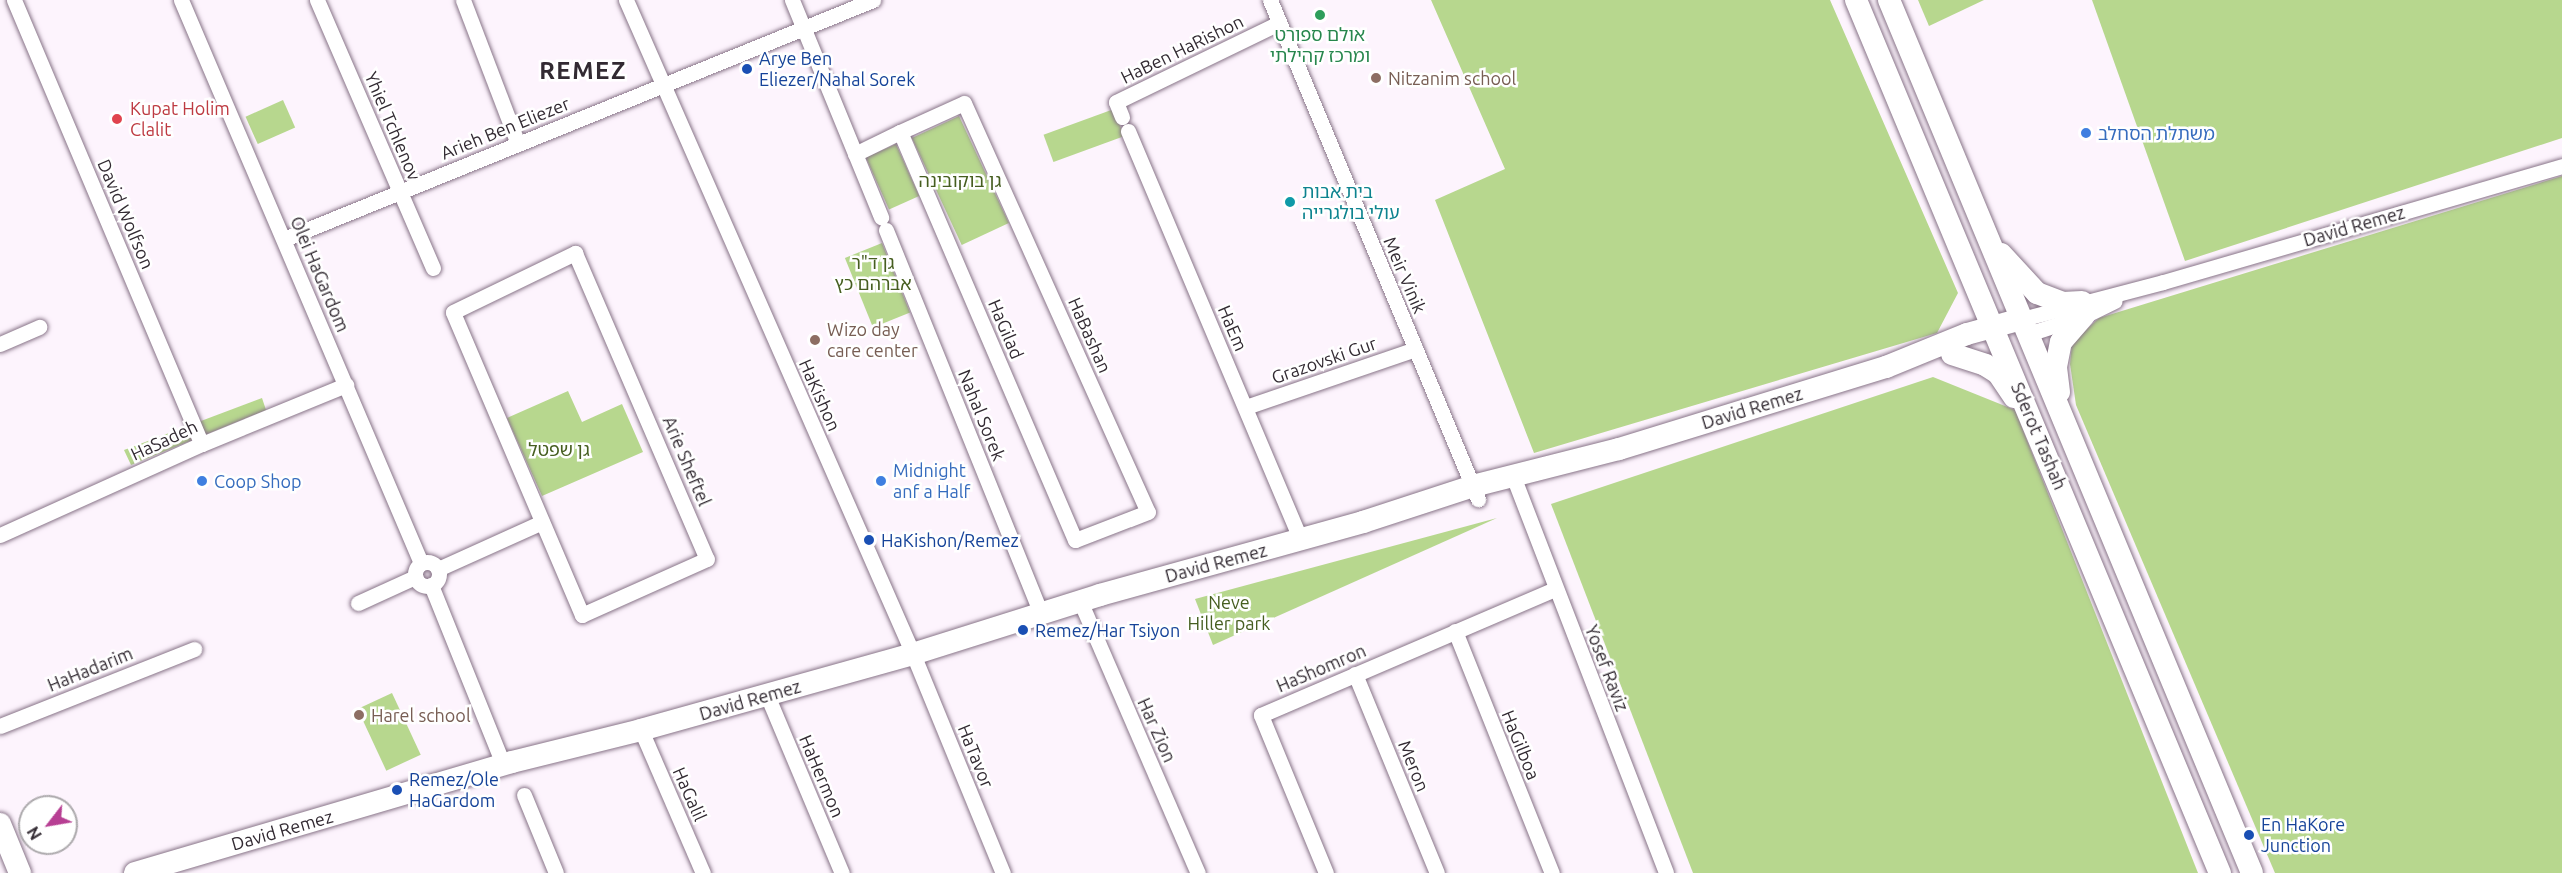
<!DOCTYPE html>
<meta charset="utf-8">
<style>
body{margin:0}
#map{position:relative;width:2562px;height:873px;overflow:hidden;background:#fdf4fd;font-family:Ubuntu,"Noto Sans Hebrew",sans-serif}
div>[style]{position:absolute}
.green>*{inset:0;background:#b7d78e;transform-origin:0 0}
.roads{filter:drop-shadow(0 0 2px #887488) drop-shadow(0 0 2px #887488)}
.street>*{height:15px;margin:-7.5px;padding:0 7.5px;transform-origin:7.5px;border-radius:7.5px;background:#fff}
.street>.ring{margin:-7.5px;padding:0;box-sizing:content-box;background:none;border:15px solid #fff;border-radius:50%}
.secondary>*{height:22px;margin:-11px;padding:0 11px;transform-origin:11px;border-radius:11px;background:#fff}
.dots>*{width:16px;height:16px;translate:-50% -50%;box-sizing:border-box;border:3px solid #fff;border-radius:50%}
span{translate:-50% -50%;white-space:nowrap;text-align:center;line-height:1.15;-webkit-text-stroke:5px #fff;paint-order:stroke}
.leisure-label{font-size:18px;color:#27864d}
.street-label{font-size:18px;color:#322a32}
.transit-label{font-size:18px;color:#164399}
.left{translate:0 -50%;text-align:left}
.education-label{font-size:18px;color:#785e54}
.health-label{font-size:18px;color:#be3a42}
.shop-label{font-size:18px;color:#366cbe}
.park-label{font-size:18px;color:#465e20}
.culture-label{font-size:18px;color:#0d838f}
.district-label{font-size:24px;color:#322a32;font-weight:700;letter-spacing:1.5px}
.north{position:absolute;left:18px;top:795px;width:60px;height:60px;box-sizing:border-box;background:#fff;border:2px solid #adaaad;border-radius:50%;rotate:239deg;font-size:16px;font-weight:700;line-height:24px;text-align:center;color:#322a32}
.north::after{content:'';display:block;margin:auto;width:21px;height:27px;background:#b73f93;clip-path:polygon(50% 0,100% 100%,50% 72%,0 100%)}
</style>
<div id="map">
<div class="green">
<div style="clip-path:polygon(1431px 0,1830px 0,1958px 293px,1937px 333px,1534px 453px,1435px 200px,1505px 169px)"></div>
<div style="clip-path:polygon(1918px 0,1984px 0,1929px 26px)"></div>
<div style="clip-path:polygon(2092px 0,2562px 0,2562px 138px,2185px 261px)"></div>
<div style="left:283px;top:100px;width:30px;height:41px;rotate:66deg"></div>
<div style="left:1114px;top:109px;width:29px;height:75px;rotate:70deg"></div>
<div style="left:959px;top:116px;width:118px;height:52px;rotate:65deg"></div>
<div style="left:896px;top:144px;width:57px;height:33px;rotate:66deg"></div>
<div style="clip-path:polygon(2562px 176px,2562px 873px,2275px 873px,2076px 405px,2070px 364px,2072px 343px,2099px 318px)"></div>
<div style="left:882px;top:243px;width:75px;height:40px;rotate:68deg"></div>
<div style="clip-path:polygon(1933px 377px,2015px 410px,2198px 873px,1693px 873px,1551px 504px)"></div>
<div style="clip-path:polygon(568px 391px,582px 422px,622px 404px,643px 452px,542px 496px,507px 418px)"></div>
<div style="clip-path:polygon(262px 398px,266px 410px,131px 465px,124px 450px)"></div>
<div style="clip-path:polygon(1497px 518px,1213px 645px,1195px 599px)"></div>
<div style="left:392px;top:693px;width:68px;height:38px;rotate:65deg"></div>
</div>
<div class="roads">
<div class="street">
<div style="left:14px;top:0;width:482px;rotate:67.1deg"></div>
<div style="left:181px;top:0;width:612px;rotate:66.91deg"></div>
<div style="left:317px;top:0;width:292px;rotate:66.6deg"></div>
<div style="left:463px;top:0;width:154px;rotate:69.1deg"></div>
<div style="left:626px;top:0;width:714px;rotate:66.31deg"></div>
<div style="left:913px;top:654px;width:237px;rotate:67.7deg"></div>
<div style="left:792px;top:0;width:235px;rotate:67.7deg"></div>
<div style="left:1270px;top:0;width:541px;rotate:67.37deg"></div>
<div style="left:1122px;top:117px;width:16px;rotate:-112deg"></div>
<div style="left:1116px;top:102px;width:181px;rotate:-25.9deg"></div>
<div style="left:1128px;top:131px;width:444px;rotate:67.1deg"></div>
<div style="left:855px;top:154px;width:50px;rotate:-26.1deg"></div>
<div style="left:900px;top:132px;width:70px;rotate:-24.4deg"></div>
<div style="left:964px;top:103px;width:448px;rotate:65.8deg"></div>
<div style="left:1148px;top:512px;width:78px;rotate:159deg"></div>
<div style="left:1075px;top:540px;width:444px;rotate:-113.2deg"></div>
<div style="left:886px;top:230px;width:414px;rotate:68deg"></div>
<div style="left:284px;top:239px;width:636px;rotate:-22.09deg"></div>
<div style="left:575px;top:253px;width:333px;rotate:66.7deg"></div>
<div style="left:707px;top:559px;width:137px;rotate:155.9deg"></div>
<div style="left:582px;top:615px;width:329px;rotate:-113.1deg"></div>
<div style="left:453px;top:312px;width:136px;rotate:-25.8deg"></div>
<div style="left:2022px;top:319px;width:146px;rotate:-14.7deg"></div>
<div style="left:2163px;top:282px;width:416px;rotate:-16.2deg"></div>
<div style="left:2028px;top:334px;width:59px;rotate:-17.8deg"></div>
<div style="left:2084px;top:316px;width:34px;rotate:-26deg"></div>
<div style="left:0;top:344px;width:43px;rotate:-23.6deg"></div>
<div style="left:1246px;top:407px;width:179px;rotate:-18.9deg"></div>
<div style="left:1513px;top:476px;width:425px;rotate:68.9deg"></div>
<div style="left:0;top:535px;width:222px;rotate:-24.3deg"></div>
<div style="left:202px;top:444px;width:156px;rotate:-22.3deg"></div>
<div class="ring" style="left:415px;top:562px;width:9px;height:9px"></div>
<div style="left:438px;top:569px;width:114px;rotate:-24.3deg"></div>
<div style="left:431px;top:585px;width:193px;rotate:68.1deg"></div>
<div style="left:358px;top:603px;width:63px;rotate:-24.5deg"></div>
<div style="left:1081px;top:603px;width:294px;rotate:66.6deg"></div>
<div style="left:1455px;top:631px;width:261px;rotate:68.2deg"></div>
<div style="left:1355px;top:674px;width:215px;rotate:67.6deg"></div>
<div style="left:767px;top:695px;width:193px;rotate:67.2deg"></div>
<div style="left:0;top:726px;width:209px;rotate:-21.6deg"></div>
<div style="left:641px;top:730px;width:156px;rotate:66.6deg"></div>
<div style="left:524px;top:795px;width:84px;rotate:67.7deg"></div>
<div style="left:1326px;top:873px;width:171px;rotate:-112.4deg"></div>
<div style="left:1261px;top:715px;width:320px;rotate:-23.2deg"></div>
</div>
<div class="secondary">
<div style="left:1856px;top:0;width:946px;rotate:67.37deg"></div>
<div style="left:1889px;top:0;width:945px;rotate:67.42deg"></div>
<div style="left:2001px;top:254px;width:53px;rotate:47.3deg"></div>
<div style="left:2037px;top:293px;width:28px;rotate:21deg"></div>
<div style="left:2063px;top:303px;width:19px;rotate:-3deg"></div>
<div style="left:1952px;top:354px;width:35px;rotate:18deg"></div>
<div style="left:1985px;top:365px;width:15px;rotate:32deg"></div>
<div style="left:1998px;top:373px;width:29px;rotate:56deg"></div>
<div style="left:2059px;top:392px;width:25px;rotate:-97deg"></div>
<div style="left:2056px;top:367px;width:25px;rotate:-79deg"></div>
<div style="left:2061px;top:342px;width:35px;rotate:-49deg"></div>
<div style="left:0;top:824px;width:53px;rotate:67.8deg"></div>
<div style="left:135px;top:873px;width:393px;rotate:-16.4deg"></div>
<div style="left:512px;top:762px;width:133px;rotate:-13.9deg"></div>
<div style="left:641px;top:730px;width:282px;rotate:-15.6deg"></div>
<div style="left:913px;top:654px;width:196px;rotate:-17.5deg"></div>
<div style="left:1100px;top:595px;width:273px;rotate:-15.5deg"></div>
<div style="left:1363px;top:522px;width:116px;rotate:-18.1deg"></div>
<div style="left:1473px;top:486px;width:151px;rotate:-14.2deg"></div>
<div style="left:1619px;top:449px;width:279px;rotate:-17.1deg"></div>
<div style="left:1886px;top:367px;width:87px;rotate:-22.2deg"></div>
<div style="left:1967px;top:334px;width:57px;rotate:-15.3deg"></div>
</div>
</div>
<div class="dots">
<div style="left:1320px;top:15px;background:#2e9e5b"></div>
<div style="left:747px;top:69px;background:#1a4fb4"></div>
<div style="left:1376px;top:78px;background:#8d6e63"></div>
<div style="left:117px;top:119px;background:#e0444e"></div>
<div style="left:2086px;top:133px;background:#3f7fe0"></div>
<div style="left:1290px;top:202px;background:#0f9aa8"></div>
<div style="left:815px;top:340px;background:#8d6e63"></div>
<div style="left:202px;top:481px;background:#3f7fe0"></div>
<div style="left:881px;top:481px;background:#3f7fe0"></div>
<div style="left:869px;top:540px;background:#1a4fb4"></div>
<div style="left:1023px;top:630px;background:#1a4fb4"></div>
<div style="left:359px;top:715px;background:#8d6e63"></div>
<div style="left:397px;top:790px;background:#1a4fb4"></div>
<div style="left:2249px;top:835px;background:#1a4fb4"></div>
</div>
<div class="leisure-label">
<span style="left:1320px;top:45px">אולם ספורט<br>ומרכז קהילתי</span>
</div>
<div class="street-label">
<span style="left:1182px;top:49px;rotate:-26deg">HaBen HaRishon</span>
<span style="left:393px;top:126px;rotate:67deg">Yhiel Tchlenov</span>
<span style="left:505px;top:128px;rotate:-22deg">Arieh Ben Eliezer</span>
<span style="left:126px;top:214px;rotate:67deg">David Wolfson</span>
<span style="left:2354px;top:226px;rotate:-16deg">David Remez</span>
<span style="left:320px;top:274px;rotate:67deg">Olei HaGardom</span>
<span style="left:1405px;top:275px;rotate:67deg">Meir Vinik</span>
<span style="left:1233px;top:328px;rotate:67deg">HaEm</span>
<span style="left:1006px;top:329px;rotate:67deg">HaGilad</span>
<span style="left:1090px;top:335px;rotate:66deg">HaBashan</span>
<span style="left:1324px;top:360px;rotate:-19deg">Grazovski Gur</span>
<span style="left:820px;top:395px;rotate:66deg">HaKishon</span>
<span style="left:1752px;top:408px;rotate:-17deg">David Remez</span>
<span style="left:982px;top:415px;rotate:68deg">Nahal Sorek</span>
<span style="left:2039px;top:436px;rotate:67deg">Sderot Tashah</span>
<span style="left:164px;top:440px;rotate:-25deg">HaSadeh</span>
<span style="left:687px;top:461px;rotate:67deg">Arie Sheftel</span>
<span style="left:1216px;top:563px;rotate:-15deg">David Remez</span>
<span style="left:1321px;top:668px;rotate:-23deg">HaShomron</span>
<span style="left:1607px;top:668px;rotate:69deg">Yosef Raviz</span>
<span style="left:90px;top:669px;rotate:-22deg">HaHadarim</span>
<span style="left:750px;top:700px;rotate:-16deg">David Remez</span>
<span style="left:1157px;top:730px;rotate:66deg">Har Zion</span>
<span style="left:1521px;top:745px;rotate:68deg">HaGilboa</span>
<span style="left:976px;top:756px;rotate:68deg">HaTavor</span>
<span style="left:1414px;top:766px;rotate:68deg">Meron</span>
<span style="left:822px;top:776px;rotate:67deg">HaHermon</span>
<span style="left:690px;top:794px;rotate:66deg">HaGalil</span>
<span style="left:282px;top:830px;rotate:-16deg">David Remez</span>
</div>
<div class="transit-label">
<span class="left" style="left:759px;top:69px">Arye Ben<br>Eliezer/Nahal Sorek</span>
<span class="left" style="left:881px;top:540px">HaKishon/Remez</span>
<span class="left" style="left:1035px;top:630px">Remez/Har Tsiyon</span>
<span class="left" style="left:409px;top:790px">Remez/Ole<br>HaGardom</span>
<span class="left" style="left:2261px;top:835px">En HaKore<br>Junction</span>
</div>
<div class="education-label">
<span class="left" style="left:1388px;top:78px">Nitzanim school</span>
<span class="left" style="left:827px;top:340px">Wizo day<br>care center</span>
<span class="left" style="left:371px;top:715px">Harel school</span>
</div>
<div class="health-label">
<span class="left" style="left:130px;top:119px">Kupat Holim<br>Clalit</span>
</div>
<div class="shop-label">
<span class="left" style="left:2098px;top:133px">משתלת הסחלב</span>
<span class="left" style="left:893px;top:481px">Midnight<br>anf a Half</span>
<span class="left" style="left:214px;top:481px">Coop Shop</span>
</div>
<div class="park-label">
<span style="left:960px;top:180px">גן בוקובינה</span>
<span style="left:873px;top:273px">גן ד"ר<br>אברהם כץ</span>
<span style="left:559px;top:449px">גן שפטל</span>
<span style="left:1229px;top:613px">Neve<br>Hiller park</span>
</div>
<div class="culture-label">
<span class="left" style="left:1302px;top:202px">בית אבות<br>עולי בולגרייה</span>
</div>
<div class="district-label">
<span style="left:583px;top:71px">REMEZ</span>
</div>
<div class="north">N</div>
</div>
